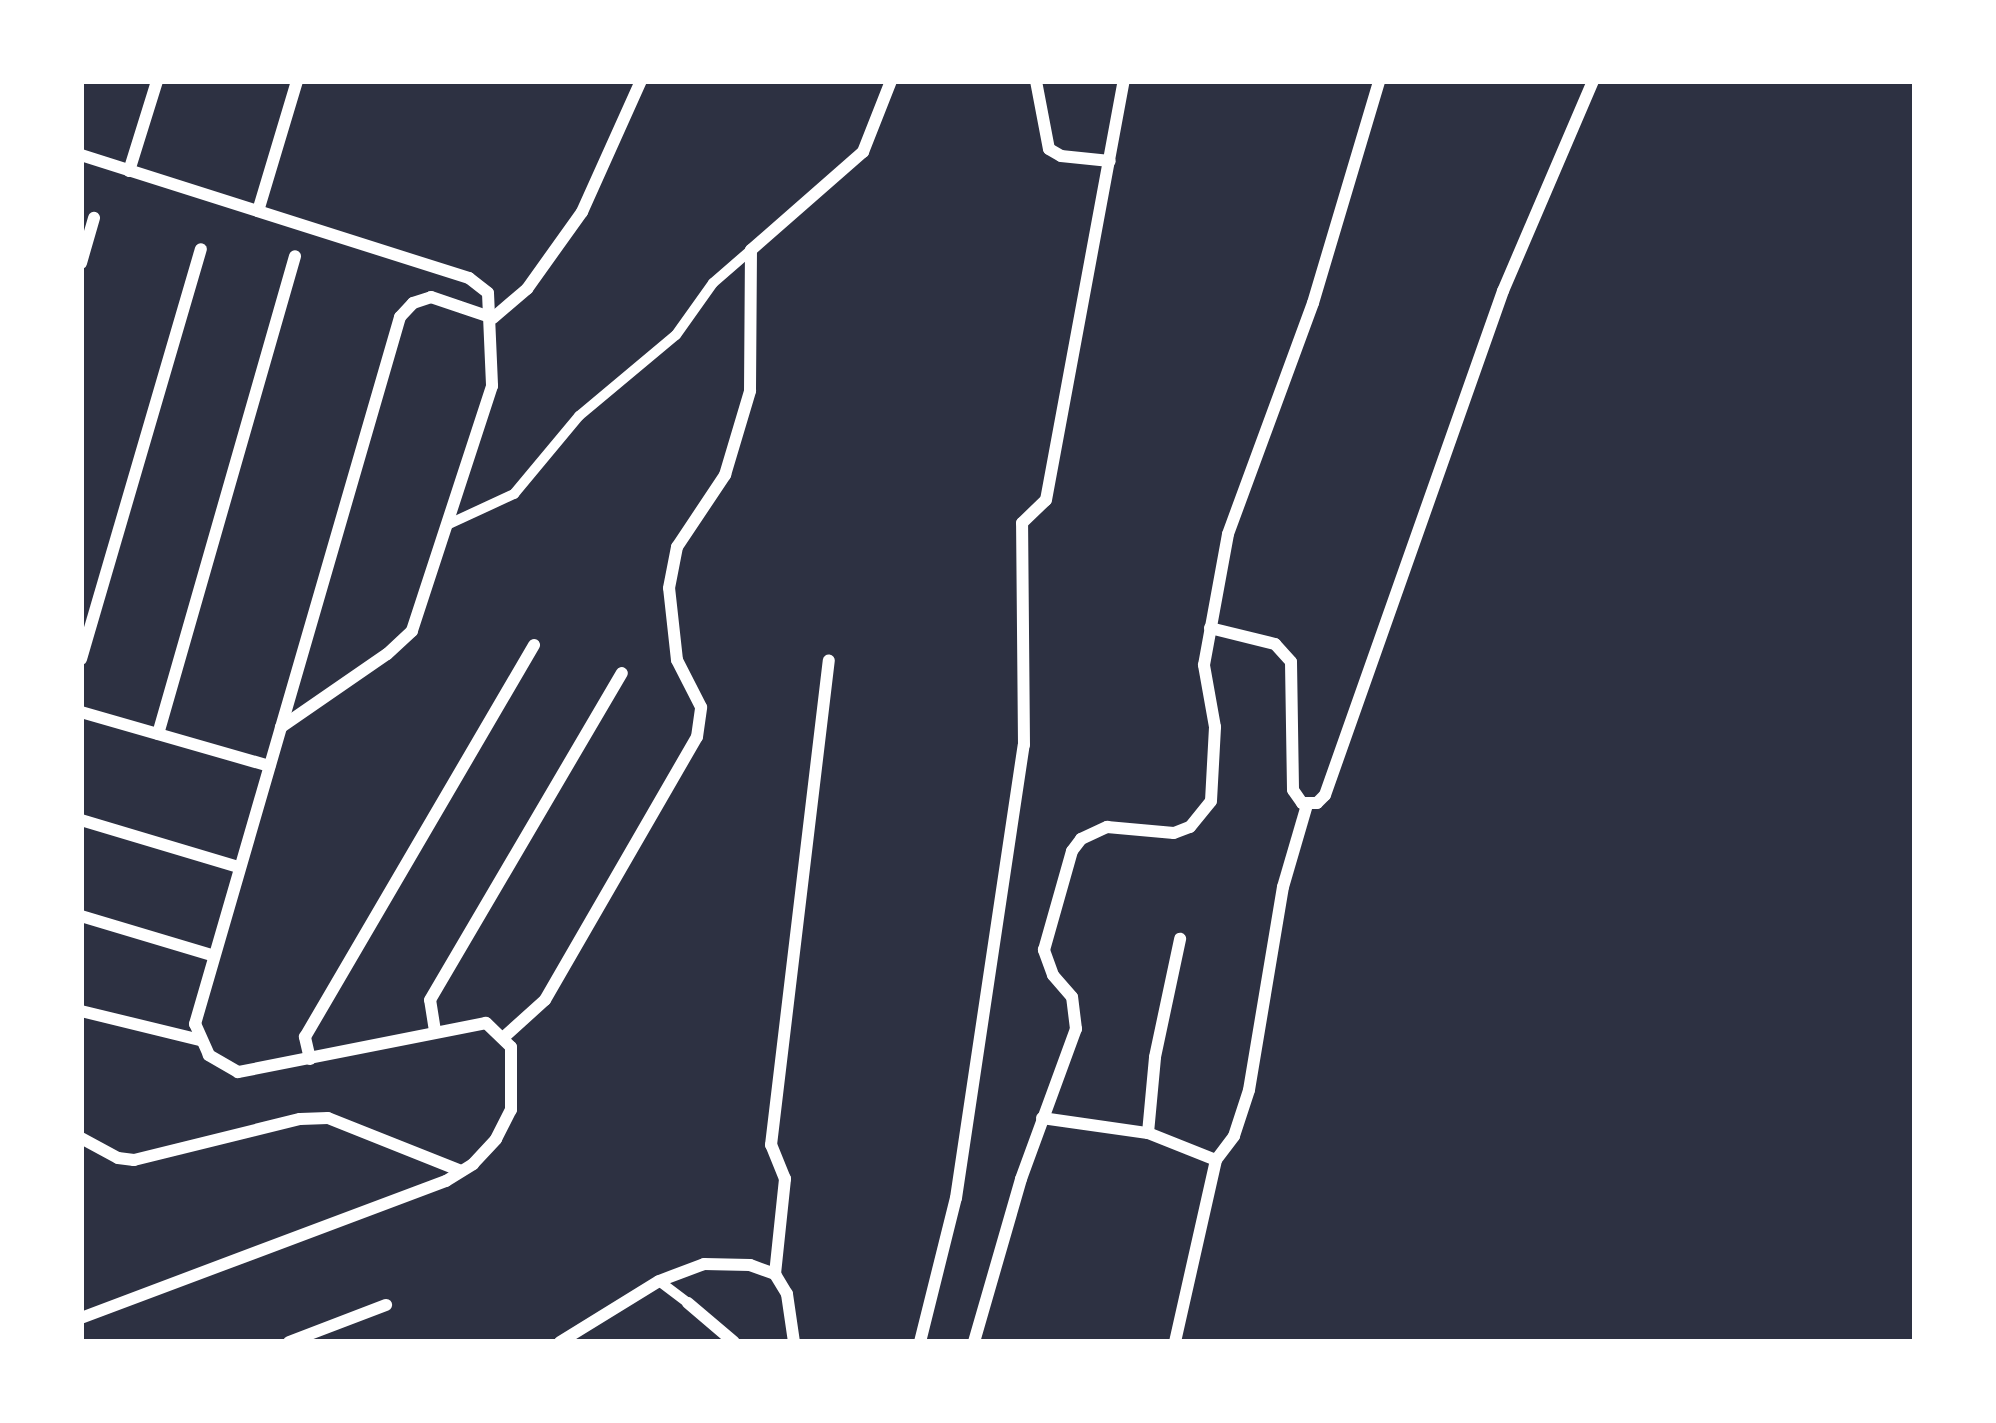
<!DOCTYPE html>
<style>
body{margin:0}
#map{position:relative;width:1996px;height:1423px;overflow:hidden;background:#2d3142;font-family:Cabin,sans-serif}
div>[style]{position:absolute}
.pedestrian>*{height:10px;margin:-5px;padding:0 5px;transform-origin:5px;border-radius:5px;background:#fff}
.minor>*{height:12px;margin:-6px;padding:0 6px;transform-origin:6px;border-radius:6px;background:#fff}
span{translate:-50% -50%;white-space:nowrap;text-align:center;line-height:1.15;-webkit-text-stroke:12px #fff;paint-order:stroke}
.frame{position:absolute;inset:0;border:84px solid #fff;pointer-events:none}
</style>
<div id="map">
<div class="pedestrian">
<div style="left:449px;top:524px;width:72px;rotate:-24.8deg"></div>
<div style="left:514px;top:494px;width:102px;rotate:-50.2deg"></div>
<div style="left:579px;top:416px;width:126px;rotate:-39.9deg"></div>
<div style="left:676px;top:335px;width:64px;rotate:-54.6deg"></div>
<div style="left:713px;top:283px;width:50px;rotate:-41deg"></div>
<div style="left:659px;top:1281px;width:36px;rotate:37deg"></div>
</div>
<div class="minor">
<div style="left:1036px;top:81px;width:69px;rotate:79.2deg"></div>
<div style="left:1049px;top:149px;width:14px;rotate:30deg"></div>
<div style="left:1061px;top:156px;width:49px;rotate:5.8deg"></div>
<div style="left:81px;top:155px;width:407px;rotate:17.6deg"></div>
<div style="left:469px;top:278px;width:24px;rotate:38deg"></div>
<div style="left:488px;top:293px;width:93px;rotate:87.5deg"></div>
<div style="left:492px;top:386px;width:258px;rotate:108.1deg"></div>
<div style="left:412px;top:631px;width:34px;rotate:137deg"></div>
<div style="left:387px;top:654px;width:129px;rotate:145.4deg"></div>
<div style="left:129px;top:171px;width:94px;rotate:-72.7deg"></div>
<div style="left:258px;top:211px;width:136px;rotate:-73.3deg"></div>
<div style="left:81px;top:263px;width:47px;rotate:-73.9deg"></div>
<div style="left:493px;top:318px;width:45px;rotate:-40.5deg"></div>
<div style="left:527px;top:289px;width:95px;rotate:-54.5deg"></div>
<div style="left:582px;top:212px;width:144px;rotate:-65.8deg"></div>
<div style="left:1210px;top:628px;width:67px;rotate:13.8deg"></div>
<div style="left:1275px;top:644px;width:24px;rotate:48deg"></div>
<div style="left:1291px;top:662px;width:128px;rotate:89.1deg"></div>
<div style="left:1293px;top:790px;width:16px;rotate:55deg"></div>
<div style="left:1302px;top:803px;width:15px"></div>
<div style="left:1317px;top:803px;width:11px;rotate:-45deg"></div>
<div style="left:1325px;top:795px;width:535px;rotate:-70.55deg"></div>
<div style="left:1503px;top:291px;width:228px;rotate:-66.8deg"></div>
<div style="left:81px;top:659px;width:427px;rotate:-73.7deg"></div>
<div style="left:81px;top:712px;width:196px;rotate:16deg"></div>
<div style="left:158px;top:734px;width:497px;rotate:-74deg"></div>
<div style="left:81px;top:820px;width:165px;rotate:16.6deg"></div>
<div style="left:81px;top:916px;width:137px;rotate:16.6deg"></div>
<div style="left:81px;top:1011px;width:122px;rotate:13.7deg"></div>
<div style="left:435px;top:1031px;width:31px;rotate:-99deg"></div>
<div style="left:430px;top:1000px;width:379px;rotate:-59.6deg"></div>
<div style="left:504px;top:1037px;width:55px;rotate:-42.1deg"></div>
<div style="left:545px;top:1000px;width:304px;rotate:-60deg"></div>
<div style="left:697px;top:737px;width:30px;rotate:-82deg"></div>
<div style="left:701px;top:707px;width:53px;rotate:-117.1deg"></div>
<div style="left:677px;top:660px;width:72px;rotate:-96.3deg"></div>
<div style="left:669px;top:588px;width:42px;rotate:-79deg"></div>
<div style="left:677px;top:547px;width:87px;rotate:-56.3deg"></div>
<div style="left:725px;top:475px;width:88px;rotate:-73.4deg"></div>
<div style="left:750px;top:391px;width:141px;rotate:-89.6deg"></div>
<div style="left:751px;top:250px;width:149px;rotate:-41.2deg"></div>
<div style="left:863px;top:152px;width:76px;rotate:-68.5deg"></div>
<div style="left:310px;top:1059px;width:23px;rotate:-103deg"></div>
<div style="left:305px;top:1037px;width:454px;rotate:-59.7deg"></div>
<div style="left:1042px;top:1118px;width:107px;rotate:8.1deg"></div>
<div style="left:1148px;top:1133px;width:73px;rotate:21.7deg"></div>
<div style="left:1148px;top:1133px;width:76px;rotate:-84.7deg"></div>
<div style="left:1155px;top:1057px;width:121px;rotate:-78deg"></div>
<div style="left:81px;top:1138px;width:42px;rotate:28.4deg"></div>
<div style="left:118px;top:1158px;width:16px;rotate:7deg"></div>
<div style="left:134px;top:1160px;width:171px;rotate:-13.9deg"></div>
<div style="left:300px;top:1119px;width:28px;rotate:-2deg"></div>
<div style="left:328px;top:1118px;width:143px;rotate:21.7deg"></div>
<div style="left:688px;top:1303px;width:60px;rotate:40.3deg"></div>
<div style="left:81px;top:1318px;width:390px;rotate:-20.6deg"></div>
<div style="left:446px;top:1181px;width:32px;rotate:-32deg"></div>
<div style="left:473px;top:1164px;width:34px;rotate:-47deg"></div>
<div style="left:496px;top:1139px;width:33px;rotate:-63deg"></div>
<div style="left:511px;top:1110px;width:63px;rotate:-90deg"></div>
<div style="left:511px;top:1047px;width:35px;rotate:-136deg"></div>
<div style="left:486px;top:1023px;width:253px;rotate:168.8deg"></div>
<div style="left:238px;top:1072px;width:34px;rotate:-150deg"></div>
<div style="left:209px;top:1055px;width:34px;rotate:-114deg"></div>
<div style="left:195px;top:1024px;width:736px;rotate:-73.83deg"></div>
<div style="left:400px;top:317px;width:19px;rotate:-47deg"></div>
<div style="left:413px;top:303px;width:19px;rotate:-18deg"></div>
<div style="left:431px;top:297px;width:65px;rotate:18.7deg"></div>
<div style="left:289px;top:1342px;width:104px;rotate:-20.9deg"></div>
<div style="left:560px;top:1342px;width:116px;rotate:-31.6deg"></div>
<div style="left:659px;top:1281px;width:48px;rotate:-20.7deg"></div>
<div style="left:704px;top:1264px;width:46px;rotate:1.2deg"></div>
<div style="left:750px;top:1265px;width:27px;rotate:20deg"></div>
<div style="left:794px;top:1342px;width:49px;rotate:-98.3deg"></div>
<div style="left:787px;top:1294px;width:23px;rotate:-121deg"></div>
<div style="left:775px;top:1274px;width:96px;rotate:-84deg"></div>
<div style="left:785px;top:1179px;width:37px;rotate:-112deg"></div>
<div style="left:771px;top:1145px;width:488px;rotate:-83.2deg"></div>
<div style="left:920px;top:1342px;width:148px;rotate:-76deg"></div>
<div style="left:956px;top:1198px;width:458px;rotate:-81.5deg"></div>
<div style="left:1024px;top:745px;width:222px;rotate:-90.5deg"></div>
<div style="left:1022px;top:523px;width:33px;rotate:-44deg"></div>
<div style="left:1046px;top:500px;width:426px;rotate:-79.5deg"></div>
<div style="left:974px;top:1342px;width:170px;rotate:-73.9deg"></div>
<div style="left:1021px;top:1179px;width:160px;rotate:-69.9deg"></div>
<div style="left:1076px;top:1029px;width:32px;rotate:-97deg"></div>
<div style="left:1072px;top:997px;width:29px;rotate:-131deg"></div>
<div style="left:1053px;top:975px;width:27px;rotate:-110deg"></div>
<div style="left:1044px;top:950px;width:103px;rotate:-74.2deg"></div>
<div style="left:1072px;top:851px;width:15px;rotate:-53deg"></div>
<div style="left:1081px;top:839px;width:29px;rotate:-25deg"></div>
<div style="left:1107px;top:827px;width:67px;rotate:5.1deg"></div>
<div style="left:1174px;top:833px;width:17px;rotate:-21deg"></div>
<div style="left:1190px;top:827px;width:33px;rotate:-51deg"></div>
<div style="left:1211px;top:801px;width:74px;rotate:-86.9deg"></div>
<div style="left:1215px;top:727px;width:63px;rotate:-100.1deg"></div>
<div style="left:1204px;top:665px;width:133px;rotate:-79.6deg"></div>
<div style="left:1228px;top:534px;width:246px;rotate:-69.8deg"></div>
<div style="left:1313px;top:303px;width:232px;rotate:-73.4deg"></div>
<div style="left:1175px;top:1342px;width:187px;rotate:-77.3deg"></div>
<div style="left:1216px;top:1160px;width:30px;rotate:-53deg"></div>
<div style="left:1234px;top:1136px;width:48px;rotate:-71.9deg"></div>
<div style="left:1249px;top:1090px;width:206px;rotate:-80.5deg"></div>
<div style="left:1283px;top:887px;width:85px;rotate:-73.7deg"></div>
</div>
<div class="frame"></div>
</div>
